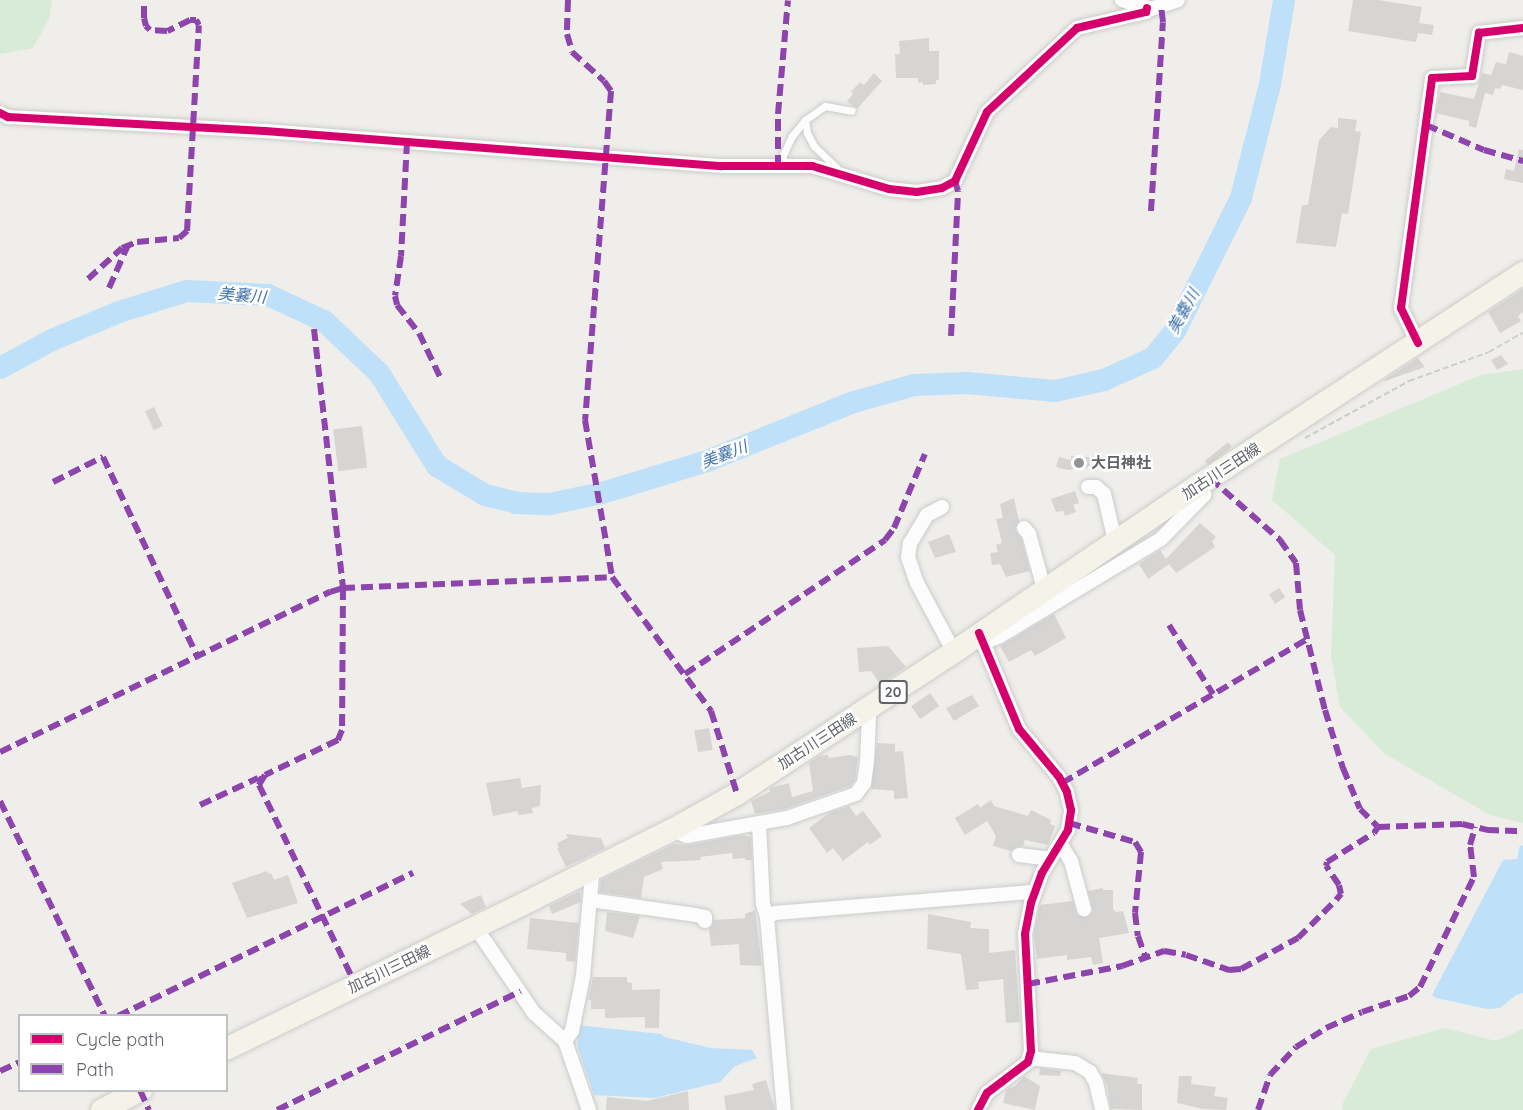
<!DOCTYPE html>
<meta charset="utf-8">
<style>
body{margin:0}
#map{position:relative;width:1523px;height:1110px;overflow:hidden;background:#efeeea;font-family:Quicksand,"Noto Sans JP",sans-serif}
div>[style]{position:absolute}
.green>*{inset:0;background:#d8ebd6}
.water>*{inset:0;background:#bfe0f9}
.river>*{height:22px;margin:-11px;padding:0 11px;transform-origin:11px;border-radius:11px;background:#bfe0f9}
.building>*{inset:0;background:#d6d5d3;transform-origin:0 0}
.path>*{height:2px;margin-top:-1px;transform-origin:0;background:repeating-linear-gradient(90deg,#cacfcc 0 6px,transparent 0 9px)}
.roads{filter:drop-shadow(0 0 2px #cbcccc) drop-shadow(0 0 2px #cbcccc)}
.lane>*{height:7px;margin:-3.5px;padding:0 3.5px;transform-origin:3.5px;border-radius:3.5px;background:#fdfcfc}
.street>*{height:14px;margin:-7px;padding:0 7px;transform-origin:7px;border-radius:7px;background:#fdfcfc}
.primary>*{height:22px;margin:-11px;padding:0 11px;transform-origin:11px;border-radius:11px;background:#f4f2e9}
.quiet>*{height:6px;margin-top:-3px;transform-origin:0;background:repeating-linear-gradient(90deg,#8e44ad 0 12px,transparent 0 18px)}
.cycleway>*{height:8px;margin:-4px;padding:0 4px;transform-origin:4px;border-radius:4px;background:#d6006c}
.dots>*{width:16px;height:16px;translate:-50% -50%;box-sizing:border-box;border:3px solid #fff;border-radius:50%}
span{translate:-50% -50%;white-space:nowrap;text-align:center;line-height:1.15;-webkit-text-stroke:4.5px #fff;paint-order:stroke}
.shield-label span{padding:2px 4px;background:#fff;border:2px solid;border-radius:4px;-webkit-text-stroke-width:0}
.shield-label{font-size:14px;color:#5f6368;font-weight:700}
.poi-label{font-size:15px;color:#5f6368;font-weight:700}
.left{translate:0 -50%;text-align:left}
.street-label{font-size:15px;color:#5f6368}
.water-label{font-size:16px;color:#4174aa;font-style:italic}
.legend{position:absolute;left:18px;top:1014px;width:210px;height:78px;box-sizing:border-box;background:#fff;border:2px solid #bfc1c3;margin:0;padding:8px 10px;list-style:none;font-size:18px;color:#5f6368}
.legend li{display:flex;align-items:center;gap:12px;height:30px}
.legend b{width:30px;border:2px solid #bfc1c3}
</style>
<div id="map">
<div class="green">
<div style="clip-path:polygon(0 0,52px 0,49px 19px,33px 48px,0 54px)"></div>
<div style="clip-path:polygon(1523px 369px,1523px 823px,1490px 815px,1385px 754px,1340px 707px,1331px 656px,1335px 555px,1272px 500px,1280px 459px,1481px 375px)"></div>
<div style="clip-path:polygon(1445px 1028px,1496px 1041px,1523px 1029px,1523px 1110px,1343px 1110px,1342px 1105px,1371px 1049px)"></div>
</div>
<div class="water">
<div style="clip-path:polygon(1520px 845px,1523px 846px,1523px 993px,1516px 995px,1500px 1008px,1487px 1009px,1436px 998px,1432px 995px,1503px 860px,1517px 859px)"></div>
<div style="clip-path:polygon(577px 1025px,661px 1034px,665px 1037px,710px 1048px,752px 1050px,757px 1058px,735px 1066px,720px 1082px,655px 1098px,594px 1095px,578px 1048px)"></div>
</div>
<div class="river">
<div style="left:0;top:368px;width:59px;rotate:-28.3deg"></div>
<div style="left:52px;top:340px;width:73px;rotate:-22.7deg"></div>
<div style="left:119px;top:312px;width:71px;rotate:-17.2deg"></div>
<div style="left:187px;top:291px;width:81px;rotate:2.8deg"></div>
<div style="left:268px;top:295px;width:62px;rotate:24.9deg"></div>
<div style="left:324px;top:321px;width:76px;rotate:43.4deg"></div>
<div style="left:379px;top:373px;width:110px;rotate:58.1deg"></div>
<div style="left:437px;top:466px;width:56px;rotate:31.1deg"></div>
<div style="left:485px;top:495px;width:32px;rotate:14deg"></div>
<div style="left:516px;top:503px;width:34px;rotate:2deg"></div>
<div style="left:550px;top:504px;width:53px;rotate:-11.9deg"></div>
<div style="left:602px;top:493px;width:110px;rotate:-16.9deg"></div>
<div style="left:707px;top:461px;width:158px;rotate:-21.9deg"></div>
<div style="left:854px;top:402px;width:62px;rotate:-15.8deg"></div>
<div style="left:914px;top:385px;width:53px;rotate:-2.2deg"></div>
<div style="left:967px;top:383px;width:88px;rotate:5.2deg"></div>
<div style="left:1055px;top:391px;width:50px;rotate:-12.7deg"></div>
<div style="left:1104px;top:380px;width:54px;rotate:-24.2deg"></div>
<div style="left:1153px;top:358px;width:35px;rotate:-51deg"></div>
<div style="left:1175px;top:331px;width:148px;rotate:-63.6deg"></div>
<div style="left:1241px;top:198px;width:118px;rotate:-75.7deg"></div>
<div style="left:1270px;top:84px;width:85px;rotate:-80.5deg"></div>
</div>
<div class="building">
<div style="clip-path:polygon(1353px 0,1378px 0,1422px 7px,1419px 23px,1434px 25px,1432px 35px,1418px 33px,1416px 42px,1348px 31px)"></div>
<div style="clip-path:polygon(929px 38px,929px 51px,939px 51px,939px 80px,936px 80px,936px 84px,923px 85px,923px 82px,918px 83px,918px 78px,896px 78px,895px 54px,900px 54px,899px 41px)"></div>
<div style="clip-path:polygon(1509px 52px,1523px 56px,1523px 90px,1502px 85px,1500px 89px,1495px 88px,1493px 95px,1485px 93px,1476px 128px,1469px 126px,1469px 121px,1436px 113px,1440px 92px,1474px 99px,1482px 73px,1491px 75px,1496px 62px,1506px 64px)"></div>
<div style="clip-path:polygon(874px 73px,882px 81px,857px 109px,847px 101px,853px 94px,851px 92px,860px 82px,864px 85px)"></div>
<div style="clip-path:polygon(1338px 118px,1357px 120px,1355px 131px,1361px 132px,1348px 214px,1342px 213px,1336px 247px,1296px 243px,1302px 205px,1308px 205px,1319px 140px,1331px 127px,1338px 128px)"></div>
<div style="clip-path:polygon(1519px 149px,1523px 150px,1523px 183px,1504px 179px,1506px 169px,1514px 171px)"></div>
<div style="clip-path:polygon(1523px 289px,1523px 312px,1518px 316px,1521px 321px,1500px 333px,1488px 312px)"></div>
<div style="clip-path:polygon(1501px 355px,1508px 364px,1497px 370px,1491px 360px)"></div>
<div style="clip-path:polygon(1418px 358px,1425px 367px,1385px 381px,1384px 380px)"></div>
<div style="left:154px;top:407px;width:21px;height:10px;rotate:65deg"></div>
<div style="left:362px;top:426px;width:42px;height:29px;rotate:83deg"></div>
<div style="left:1228px;top:442px;width:6px;height:30px;rotate:51deg"></div>
<div style="clip-path:polygon(1071px 456px,1090px 457px,1090px 468px,1067px 470px,1056px 467px,1059px 457px,1071px 460px)"></div>
<div style="clip-path:polygon(1075px 491px,1079px 503px,1073px 505px,1076px 512px,1065px 516px,1063px 511px,1056px 512px,1051px 499px)"></div>
<div style="clip-path:polygon(1014px 498px,1019px 521px,1015px 530px,1021px 538px,1030px 571px,1006px 577px,1000px 564px,992px 565px,990px 553px,998px 552px,996px 545px,1002px 543px,996px 519px,1003px 518px,1000px 504px)"></div>
<div style="clip-path:polygon(1200px 523px,1216px 537px,1212px 541px,1215px 547px,1176px 573px,1169px 564px,1148px 579px,1139px 564px,1160px 550px,1166px 559px)"></div>
<div style="clip-path:polygon(949px 534px,956px 552px,935px 558px,928px 542px)"></div>
<div style="left:1279px;top:588px;width:11px;height:12px;rotate:56deg"></div>
<div style="clip-path:polygon(1054px 614px,1066px 638px,1035px 656px,1031px 650px,1009px 662px,1000px 646px)"></div>
<div style="clip-path:polygon(888px 646px,906px 667px,880px 684px,871px 671px,859px 672px,857px 648px)"></div>
<div style="left:930px;top:693px;width:16px;height:23px;rotate:55deg"></div>
<div style="clip-path:polygon(972px 695px,979px 706px,954px 721px,946px 708px)"></div>
<div style="left:709px;top:728px;width:22px;height:15px;rotate:80deg"></div>
<div style="clip-path:polygon(877px 743px,895px 744px,895px 752px,903px 751px,908px 798px,894px 799px,894px 791px,871px 789px)"></div>
<div style="clip-path:polygon(828px 755px,829px 758px,849px 755px,858px 757px,855px 780px,850px 786px,785px 809px,755px 814px,751px 801px,770px 792px,770px 788px,789px 783px,792px 797px,813px 791px,809px 763px,819px 756px)"></div>
<div style="clip-path:polygon(520px 778px,522px 788px,541px 785px,540px 806px,532px 808px,533px 813px,519px 815px,517px 811px,493px 816px,486px 783px)"></div>
<div style="clip-path:polygon(991px 800px,994px 806px,1028px 816px,1031px 810px,1051px 820px,1050px 824px,1055px 826px,1048px 845px,1025px 840px,1023px 846px,1016px 847px,1011px 851px,993px 846px,996px 836px,987px 821px,965px 835px,955px 818px,978px 804px,980px 808px)"></div>
<div style="clip-path:polygon(849px 806px,856px 816px,863px 811px,882px 836px,870px 845px,868px 842px,843px 861px,833px 848px,827px 853px,809px 828px,829px 813px)"></div>
<div style="clip-path:polygon(566px 834px,601px 838px,605px 848px,566px 867px,557px 848px,559px 848px,557px 843px,568px 838px)"></div>
<div style="clip-path:polygon(743px 835px,751px 837px,752px 860px,745px 860px,745px 858px,733px 859px,732px 853px,700px 857px,701px 860px,661px 862px,663px 869px,644px 877px,641px 898px,600px 892px,601px 880px,674px 844px,689px 845px)"></div>
<div style="clip-path:polygon(267px 871px,268px 874px,271px 873px,274px 880px,288px 875px,298px 903px,247px 918px,232px 883px)"></div>
<div style="clip-path:polygon(1103px 888px,1103px 890px,1113px 890px,1113px 909px,1116px 912px,1123px 911px,1129px 933px,1099px 938px,1103px 963px,1093px 965px,1091px 957px,1067px 960px,1067px 955px,1037px 959px,1034px 934px,1040px 905px,1073px 901px,1077px 915px,1087px 917px,1093px 911px,1088px 891px)"></div>
<div style="clip-path:polygon(580px 891px,581px 902px,552px 914px,549px 906px)"></div>
<div style="clip-path:polygon(481px 895px,486px 907px,472px 914px,460px 904px)"></div>
<div style="clip-path:polygon(755px 910px,762px 966px,740px 965px,739px 944px,711px 946px,709px 929px,714px 920px,745px 918px,745px 914px)"></div>
<div style="clip-path:polygon(607px 912px,640px 916px,633px 938px,605px 931px)"></div>
<div style="clip-path:polygon(928px 914px,971px 922px,970px 928px,989px 929px,989px 953px,1015px 950px,1020px 1022px,1006px 1023px,1003px 979px,978px 982px,979px 989px,966px 990px,961px 954px,927px 949px)"></div>
<div style="clip-path:polygon(530px 918px,579px 923px,575px 962px,566px 961px,566px 953px,527px 949px)"></div>
<div style="clip-path:polygon(593px 977px,627px 977px,627px 982px,632px 983px,632px 990px,660px 989px,659px 1028px,645px 1028px,645px 1017px,605px 1018px,605px 1009px,591px 1009px,591px 1000px,588px 1000px)"></div>
<div style="clip-path:polygon(1040px 1068px,1061px 1071px,1060px 1076px,1039px 1075px)"></div>
<div style="clip-path:polygon(1101px 1073px,1138px 1078px,1137px 1084px,1142px 1084px,1142px 1110px,1111px 1109px,1107px 1085px)"></div>
<div style="clip-path:polygon(1024px 1076px,1040px 1086px,1035px 1110px,1003px 1103px,1006px 1090px,1015px 1086px)"></div>
<div style="clip-path:polygon(1179px 1076px,1192px 1076px,1191px 1084px,1216px 1087px,1214px 1096px,1228px 1098px,1226px 1110px,1203px 1109px,1177px 1103px)"></div>
<div style="clip-path:polygon(766px 1080px,775px 1110px,726px 1110px,724px 1096px,754px 1090px,752px 1084px)"></div>
<div style="clip-path:polygon(688px 1091px,689px 1110px,606px 1110px,607px 1097px,647px 1101px)"></div>
</div>
<div class="path">
<div style="left:1305px;top:438px;width:119px;rotate:-28.7deg"></div>
<div style="left:1409px;top:381px;width:85px;rotate:-19.9deg"></div>
<div style="left:1489px;top:352px;width:39px;rotate:-30deg"></div>
</div>
<div class="roads">
<div class="lane">
<div style="left:805px;top:120px;width:13px;rotate:81deg"></div>
<div style="left:807px;top:133px;width:15px;rotate:62deg"></div>
<div style="left:814px;top:146px;width:30px;rotate:44deg"></div>
<div style="left:836px;top:167px;width:6px;rotate:90deg"></div>
<div style="left:781px;top:167px;width:12px;rotate:-81deg"></div>
<div style="left:783px;top:155px;width:21px;rotate:-65deg"></div>
<div style="left:792px;top:136px;width:21px;rotate:-51deg"></div>
<div style="left:805px;top:120px;width:24px;rotate:-35deg"></div>
<div style="left:825px;top:106px;width:27px;rotate:10deg"></div>
</div>
<div class="street">
<div style="left:1122px;top:0;width:30px;rotate:17deg"></div>
<div style="left:1151px;top:9px;width:28px;rotate:-18deg"></div>
<div style="left:0;top:113px;width:9px;rotate:27deg"></div>
<div style="left:8px;top:117px;width:257px;rotate:3.1deg"></div>
<div style="left:265px;top:131px;width:458px;rotate:4.4deg"></div>
<div style="left:722px;top:166px;width:90px"></div>
<div style="left:812px;top:166px;width:80px;rotate:16.6deg"></div>
<div style="left:889px;top:189px;width:28px;rotate:6deg"></div>
<div style="left:917px;top:192px;width:25px;rotate:-9deg"></div>
<div style="left:942px;top:188px;width:15px;rotate:-28deg"></div>
<div style="left:955px;top:181px;width:76px;rotate:-65.1deg"></div>
<div style="left:987px;top:112px;width:123px;rotate:-43deg"></div>
<div style="left:1077px;top:28px;width:71px;rotate:-13.1deg"></div>
<div style="left:1146px;top:12px;width:4px;rotate:-76deg"></div>
<div style="left:1418px;top:343px;width:39px;rotate:-116deg"></div>
<div style="left:1401px;top:308px;width:232px;rotate:-82.3deg"></div>
<div style="left:1432px;top:78px;width:40px;rotate:-2.9deg"></div>
<div style="left:1472px;top:76px;width:44px;rotate:-80.8deg"></div>
<div style="left:1479px;top:33px;width:44px;rotate:-6.5deg"></div>
<div style="left:1088px;top:487px;width:8px"></div>
<div style="left:1096px;top:487px;width:11px;rotate:41deg"></div>
<div style="left:1104px;top:494px;width:48px;rotate:76.8deg"></div>
<div style="left:942px;top:507px;width:17px;rotate:152deg"></div>
<div style="left:927px;top:515px;width:33px;rotate:121deg"></div>
<div style="left:910px;top:543px;width:14px;rotate:98deg"></div>
<div style="left:908px;top:557px;width:28px;rotate:71deg"></div>
<div style="left:917px;top:583px;width:78px;rotate:61.8deg"></div>
<div style="left:1024px;top:528px;width:8px;rotate:50deg"></div>
<div style="left:1029px;top:534px;width:57px;rotate:74.7deg"></div>
<div style="left:983px;top:643px;width:18px;rotate:-22deg"></div>
<div style="left:1000px;top:636px;width:188px;rotate:-31.1deg"></div>
<div style="left:1161px;top:539px;width:62px;rotate:-45.7deg"></div>
<div style="left:1204px;top:495px;width:11px;rotate:-105deg"></div>
<div style="left:759px;top:823px;width:81px;rotate:87.2deg"></div>
<div style="left:763px;top:904px;width:14px;rotate:73deg"></div>
<div style="left:767px;top:917px;width:194px;rotate:85deg"></div>
<div style="left:672px;top:830px;width:16px;rotate:22deg"></div>
<div style="left:687px;top:836px;width:102px;rotate:-10.2deg"></div>
<div style="left:787px;top:818px;width:73px;rotate:-19.2deg"></div>
<div style="left:856px;top:794px;width:14px;rotate:-54deg"></div>
<div style="left:864px;top:783px;width:21px;rotate:-82deg"></div>
<div style="left:867px;top:762px;width:45px;rotate:-87.5deg"></div>
<div style="left:869px;top:717px;width:8px;rotate:-104deg"></div>
<div style="left:1060px;top:843px;width:21px;rotate:59deg"></div>
<div style="left:1071px;top:861px;width:50px;rotate:74.8deg"></div>
<div style="left:1019px;top:855px;width:25px;rotate:7deg"></div>
<div style="left:1044px;top:858px;width:6px;rotate:39deg"></div>
<div style="left:590px;top:900px;width:106px;rotate:8.1deg"></div>
<div style="left:695px;top:915px;width:10px;rotate:11deg"></div>
<div style="left:705px;top:917px;width:4px;rotate:90deg"></div>
<div style="left:767px;top:917px;width:9px;rotate:-27deg"></div>
<div style="left:775px;top:913px;width:255px;rotate:-4.7deg"></div>
<div style="left:1029px;top:892px;width:6px;rotate:31deg"></div>
<div style="left:476px;top:928px;width:103px;rotate:55.7deg"></div>
<div style="left:534px;top:1013px;width:42px;rotate:42.1deg"></div>
<div style="left:565px;top:1041px;width:73px;rotate:70.8deg"></div>
<div style="left:565px;top:1041px;width:12px;rotate:-55deg"></div>
<div style="left:572px;top:1031px;width:56px;rotate:-78.7deg"></div>
<div style="left:583px;top:976px;width:100px;rotate:-84.9deg"></div>
<div style="left:592px;top:876px;width:6px;rotate:-99deg"></div>
<div style="left:1029px;top:1058px;width:46px;rotate:6.2deg"></div>
<div style="left:1075px;top:1063px;width:17px;rotate:31deg"></div>
<div style="left:1090px;top:1072px;width:13px;rotate:61deg"></div>
<div style="left:1096px;top:1083px;width:28px;rotate:77deg"></div>
<div style="left:978px;top:1110px;width:19px;rotate:-62deg"></div>
<div style="left:987px;top:1093px;width:51px;rotate:-37.1deg"></div>
<div style="left:1028px;top:1062px;width:11px;rotate:-75deg"></div>
<div style="left:1031px;top:1051px;width:117px;rotate:-92.9deg"></div>
<div style="left:1025px;top:934px;width:32px;rotate:-79deg"></div>
<div style="left:1031px;top:903px;width:32px;rotate:-70deg"></div>
<div style="left:1042px;top:873px;width:50px;rotate:-58.8deg"></div>
<div style="left:1068px;top:830px;width:20px;rotate:-81deg"></div>
<div style="left:1071px;top:810px;width:18px;rotate:-103deg"></div>
<div style="left:1067px;top:792px;width:17px;rotate:-118deg"></div>
<div style="left:1059px;top:777px;width:62px;rotate:-129.8deg"></div>
<div style="left:1019px;top:729px;width:104px;rotate:-112.6deg"></div>
</div>
<div class="primary">
<div style="left:226px;top:1049px;width:344px;rotate:-26deg"></div>
<div style="left:535px;top:898px;width:153px;rotate:-26.4deg"></div>
<div style="left:672px;top:830px;width:74px;rotate:-29deg"></div>
<div style="left:737px;top:794px;width:259px;rotate:-33.2deg"></div>
<div style="left:954px;top:652px;width:293px;rotate:-34.3deg"></div>
<div style="left:1196px;top:487px;width:391px;rotate:-33.2deg"></div>
<div style="left:102px;top:1110px;width:44px;rotate:-27.1deg"></div>
</div>
</div>
<div class="quiet">
<div style="left:568px;top:0;width:34px;rotate:92deg"></div>
<div style="left:567px;top:34px;width:19px;rotate:74deg"></div>
<div style="left:572px;top:52px;width:43px;rotate:42.2deg"></div>
<div style="left:604px;top:81px;width:12px;rotate:55deg"></div>
<div style="left:611px;top:91px;width:330px;rotate:94.5deg"></div>
<div style="left:585px;top:420px;width:159px;rotate:80.2deg"></div>
<div style="left:612px;top:577px;width:167px;rotate:53.5deg"></div>
<div style="left:711px;top:711px;width:87px;rotate:72.6deg"></div>
<div style="left:1426px;top:125px;width:63px;rotate:23.3deg"></div>
<div style="left:1484px;top:150px;width:41px;rotate:15.8deg"></div>
<div style="left:407px;top:142px;width:114px;rotate:93deg"></div>
<div style="left:401px;top:256px;width:40px;rotate:98.5deg"></div>
<div style="left:395px;top:296px;width:9px;rotate:77deg"></div>
<div style="left:397px;top:305px;width:36px;rotate:52deg"></div>
<div style="left:419px;top:333px;width:51px;rotate:64.4deg"></div>
<div style="left:778px;top:167px;width:53px;rotate:-90deg"></div>
<div style="left:778px;top:114px;width:114px;rotate:-85deg"></div>
<div style="left:1151px;top:211px;width:189px;rotate:-86.4deg"></div>
<div style="left:1163px;top:22px;width:16px;rotate:-97deg"></div>
<div style="left:88px;top:279px;width:46px;rotate:-42.4deg"></div>
<div style="left:122px;top:248px;width:16px;rotate:-22deg"></div>
<div style="left:137px;top:242px;width:42px;rotate:-5.4deg"></div>
<div style="left:179px;top:238px;width:11px;rotate:-41deg"></div>
<div style="left:187px;top:231px;width:206px;rotate:-86.7deg"></div>
<div style="left:199px;top:25px;width:6px;rotate:-121deg"></div>
<div style="left:196px;top:20px;width:6px;rotate:180deg"></div>
<div style="left:190px;top:20px;width:25px;rotate:154deg"></div>
<div style="left:167px;top:31px;width:17px;rotate:-177deg"></div>
<div style="left:150px;top:30px;width:6px;rotate:-135deg"></div>
<div style="left:146px;top:26px;width:8px;rotate:-104deg"></div>
<div style="left:144px;top:18px;width:18px;rotate:-90deg"></div>
<div style="left:109px;top:288px;width:47px;rotate:-66.2deg"></div>
<div style="left:314px;top:329px;width:261px;rotate:83.6deg"></div>
<div style="left:343px;top:588px;width:142px;rotate:90.4deg"></div>
<div style="left:342px;top:730px;width:11px;rotate:112deg"></div>
<div style="left:338px;top:740px;width:81px;rotate:154.4deg"></div>
<div style="left:265px;top:775px;width:12px;rotate:121deg"></div>
<div style="left:259px;top:785px;width:223px;rotate:64.2deg"></div>
<div style="left:951px;top:336px;width:145px;rotate:-87.2deg"></div>
<div style="left:958px;top:191px;width:10px;rotate:-107deg"></div>
<div style="left:1210px;top:478px;width:94px;rotate:41.5deg"></div>
<div style="left:1280px;top:540px;width:28px;rotate:55deg"></div>
<div style="left:1296px;top:563px;width:47px;rotate:85.1deg"></div>
<div style="left:1300px;top:610px;width:103px;rotate:76deg"></div>
<div style="left:1325px;top:710px;width:61px;rotate:72.8deg"></div>
<div style="left:1343px;top:768px;width:44px;rotate:67.5deg"></div>
<div style="left:1360px;top:809px;width:25px;rotate:45deg"></div>
<div style="left:1378px;top:827px;width:84px;rotate:-2deg"></div>
<div style="left:1462px;top:824px;width:26px;rotate:13deg"></div>
<div style="left:1487px;top:830px;width:36px;rotate:2deg"></div>
<div style="left:53px;top:482px;width:56px;rotate:-26.6deg"></div>
<div style="left:103px;top:457px;width:220px;rotate:64.7deg"></div>
<div style="left:1169px;top:625px;width:82px;rotate:57.5deg"></div>
<div style="left:685px;top:674px;width:241px;rotate:-33.8deg"></div>
<div style="left:885px;top:540px;width:15px;rotate:-53deg"></div>
<div style="left:894px;top:528px;width:80px;rotate:-67.3deg"></div>
<div style="left:0;top:752px;width:367px;rotate:-25.9deg"></div>
<div style="left:330px;top:592px;width:14px;rotate:-17deg"></div>
<div style="left:343px;top:588px;width:269px;rotate:-2.3deg"></div>
<div style="left:1062px;top:783px;width:284px;rotate:-30.4deg"></div>
<div style="left:0;top:801px;width:239px;rotate:64deg"></div>
<div style="left:200px;top:805px;width:64px;rotate:-25deg"></div>
<div style="left:258px;top:778px;width:4px;rotate:34deg"></div>
<div style="left:1069px;top:823px;width:69px;rotate:16.1deg"></div>
<div style="left:1135px;top:842px;width:12px;rotate:59deg"></div>
<div style="left:1141px;top:852px;width:61px;rotate:95.6deg"></div>
<div style="left:1135px;top:913px;width:23px;rotate:83deg"></div>
<div style="left:1138px;top:936px;width:21px;rotate:71deg"></div>
<div style="left:1028px;top:984px;width:96px;rotate:-10.8deg"></div>
<div style="left:1122px;top:966px;width:45px;rotate:-19.7deg"></div>
<div style="left:1164px;top:951px;width:22px;rotate:10deg"></div>
<div style="left:1186px;top:955px;width:46px;rotate:19.2deg"></div>
<div style="left:1229px;top:970px;width:12px;rotate:-5deg"></div>
<div style="left:1241px;top:969px;width:65px;rotate:-28.5deg"></div>
<div style="left:1298px;top:938px;width:54px;rotate:-45deg"></div>
<div style="left:1336px;top:900px;width:8px;rotate:-50deg"></div>
<div style="left:1341px;top:894px;width:9px;rotate:-103deg"></div>
<div style="left:1339px;top:885px;width:23px;rotate:-124deg"></div>
<div style="left:1326px;top:866px;width:4px;rotate:-76deg"></div>
<div style="left:1327px;top:862px;width:55px;rotate:-31.7deg"></div>
<div style="left:1374px;top:833px;width:7px;rotate:-56deg"></div>
<div style="left:118px;top:1016px;width:328px;rotate:-25.9deg"></div>
<div style="left:0;top:1071px;width:22px;rotate:-24deg"></div>
<div style="left:140px;top:1090px;width:22px;rotate:66deg"></div>
<div style="left:277px;top:1110px;width:271px;rotate:-26deg"></div>
<div style="left:1258px;top:1110px;width:37px;rotate:-71deg"></div>
<div style="left:1270px;top:1075px;width:38px;rotate:-47deg"></div>
<div style="left:1296px;top:1047px;width:36px;rotate:-32deg"></div>
<div style="left:1326px;top:1028px;width:39px;rotate:-24deg"></div>
<div style="left:1362px;top:1012px;width:50px;rotate:-18.8deg"></div>
<div style="left:1409px;top:996px;width:14px;rotate:-39deg"></div>
<div style="left:1420px;top:987px;width:123px;rotate:-63.9deg"></div>
<div style="left:1474px;top:877px;width:32px;rotate:-97deg"></div>
<div style="left:1470px;top:845px;width:19px;rotate:-74deg"></div>
</div>
<div class="cycleway">
<div style="left:0;top:113px;width:9px;rotate:27deg"></div>
<div style="left:8px;top:117px;width:257px;rotate:3.1deg"></div>
<div style="left:265px;top:131px;width:458px;rotate:4.4deg"></div>
<div style="left:722px;top:166px;width:90px"></div>
<div style="left:812px;top:166px;width:80px;rotate:16.6deg"></div>
<div style="left:889px;top:189px;width:28px;rotate:6deg"></div>
<div style="left:917px;top:192px;width:25px;rotate:-9deg"></div>
<div style="left:942px;top:188px;width:15px;rotate:-28deg"></div>
<div style="left:955px;top:181px;width:76px;rotate:-65.1deg"></div>
<div style="left:987px;top:112px;width:123px;rotate:-43deg"></div>
<div style="left:1077px;top:28px;width:71px;rotate:-13.1deg"></div>
<div style="left:1146px;top:12px;width:4px;rotate:-76deg"></div>
<div style="left:1418px;top:343px;width:39px;rotate:-116deg"></div>
<div style="left:1401px;top:308px;width:232px;rotate:-82.3deg"></div>
<div style="left:1432px;top:78px;width:40px;rotate:-2.9deg"></div>
<div style="left:1472px;top:76px;width:44px;rotate:-80.8deg"></div>
<div style="left:1479px;top:33px;width:44px;rotate:-6.5deg"></div>
<div style="left:978px;top:1110px;width:19px;rotate:-62deg"></div>
<div style="left:987px;top:1093px;width:51px;rotate:-37.1deg"></div>
<div style="left:1028px;top:1062px;width:11px;rotate:-75deg"></div>
<div style="left:1031px;top:1051px;width:117px;rotate:-92.9deg"></div>
<div style="left:1025px;top:934px;width:32px;rotate:-79deg"></div>
<div style="left:1031px;top:903px;width:32px;rotate:-70deg"></div>
<div style="left:1042px;top:873px;width:50px;rotate:-58.8deg"></div>
<div style="left:1068px;top:830px;width:20px;rotate:-81deg"></div>
<div style="left:1071px;top:810px;width:18px;rotate:-103deg"></div>
<div style="left:1067px;top:792px;width:17px;rotate:-118deg"></div>
<div style="left:1059px;top:777px;width:62px;rotate:-129.8deg"></div>
<div style="left:1019px;top:729px;width:104px;rotate:-112.6deg"></div>
</div>
<div class="dots">
<div style="left:1079px;top:463px;background:#919496"></div>
</div>
<div class="shield-label">
<span style="left:893px;top:692px">20</span>
</div>
<div class="poi-label">
<span class="left" style="left:1091px;top:463px">大日神社</span>
</div>
<div class="street-label">
<span style="left:1221px;top:471px;rotate:-33deg">加古川三田線</span>
<span style="left:817px;top:741px;rotate:-33deg">加古川三田線</span>
<span style="left:389px;top:969px;rotate:-26deg">加古川三田線</span>
</div>
<div class="water-label">
<span style="left:242px;top:295px;rotate:5deg">美嚢川</span>
<span style="left:1183px;top:311px;rotate:-61deg">美嚢川</span>
<span style="left:724px;top:454px;rotate:-21deg">美嚢川</span>
</div>
<ul class="legend">
<li><b style="height:8px;background:#d6006c"></b>Cycle path</li>
<li><b style="height:8px;background:#8e44ad"></b>Path</li>
</ul>
</div>
